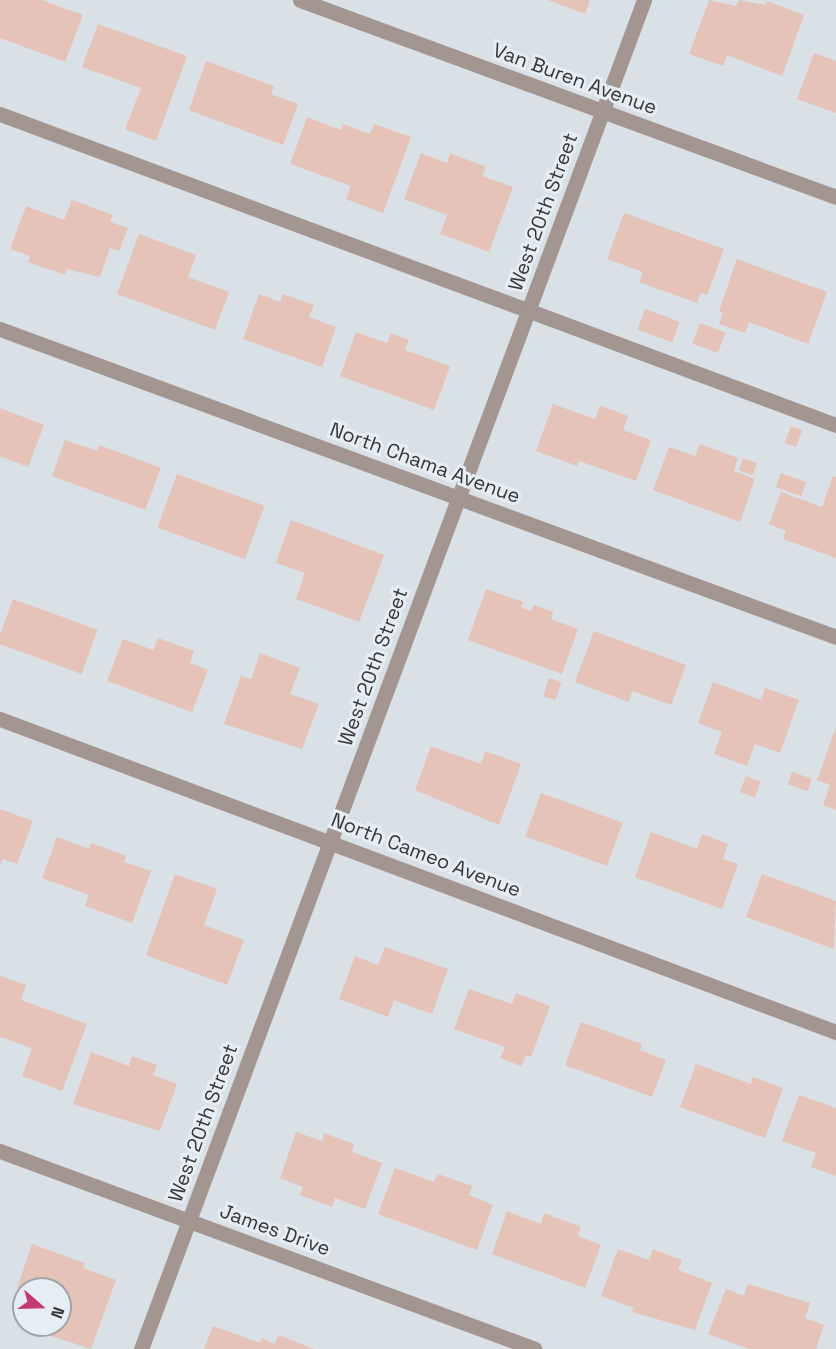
<!DOCTYPE html>
<style>
body{margin:0}
#map{position:relative;width:836px;height:1349px;overflow:hidden;background:#d9e0e6;font-family:"Space Grotesk",sans-serif}
div>[style]{position:absolute}
.building>*{inset:0;background:#e5c3b8;transform-origin:0 0}
.service>*{height:15px;margin:-7.5px;padding:0 7.5px;transform-origin:7.5px;border-radius:7.5px;background:#a39590}
.minor>*{height:15px;margin:-7.5px;padding:0 7.5px;transform-origin:7.5px;border-radius:7.5px;background:#a39590}
span{translate:-50% -50%;white-space:nowrap;text-align:center;line-height:1.15;-webkit-text-stroke:6px #e6eef4;paint-order:stroke}
.street-label{font-size:20px;color:#343739}
.north{position:absolute;left:12px;top:1277px;width:60px;height:60px;box-sizing:border-box;background:#e6eef4;border:2px solid #9fa5a9;border-radius:50%;rotate:110deg;font-size:16px;font-weight:700;line-height:24px;text-align:center;color:#343739}
.north::after{content:'';display:block;margin:auto;width:21px;height:27px;background:#c33a74;clip-path:polygon(50% 0,100% 100%,50% 72%,0 100%)}
</style>
<div id="map">
<div class="building">
<div style="clip-path:polygon(0 0,42px 0,83px 15px,65px 62px,0 38px)"></div>
<div style="clip-path:polygon(548px 0,590px 0,585px 14px)"></div>
<div style="clip-path:polygon(709px 0,736px 6px,739px 0,766px 5px,767px 1px,804px 15px,782px 76px,727px 55px,723px 66px,689px 54px)"></div>
<div style="clip-path:polygon(98px 24px,187px 56px,156px 141px,125px 129px,141px 88px,82px 67px)"></div>
<div style="clip-path:polygon(814px 53px,836px 61px,836px 113px,797px 99px)"></div>
<div style="clip-path:polygon(206px 61px,274px 86px,271px 94px,298px 104px,283px 145px,189px 110px)"></div>
<div style="clip-path:polygon(307px 117px,341px 130px,343px 124px,370px 134px,374px 124px,411px 137px,383px 213px,346px 199px,351px 186px,290px 164px)"></div>
<div style="clip-path:polygon(421px 153px,447px 163px,450px 153px,486px 167px,482px 176px,513px 187px,489px 252px,440px 234px,447px 215px,404px 199px)"></div>
<div style="clip-path:polygon(72px 200px,113px 215px,110px 222px,128px 228px,119px 251px,110px 248px,100px 277px,67px 269px,65px 275px,28px 262px,30px 256px,10px 249px,26px 206px,64px 220px)"></div>
<div style="clip-path:polygon(624px 213px,724px 249px,707px 295px,701px 293px,697px 303px,639px 282px,643px 272px,607px 259px)"></div>
<div style="clip-path:polygon(139px 234px,196px 255px,188px 277px,229px 292px,215px 330px,117px 294px)"></div>
<div style="clip-path:polygon(737px 259px,827px 292px,808px 344px,749px 322px,745px 333px,719px 324px,723px 313px,719px 311px)"></div>
<div style="clip-path:polygon(259px 294px,280px 302px,283px 294px,314px 305px,309px 317px,336px 327px,322px 367px,243px 339px)"></div>
<div style="left:645px;top:309px;width:37px;height:22px;rotate:20deg"></div>
<div style="left:700px;top:323px;width:27px;height:22px;rotate:20deg"></div>
<div style="clip-path:polygon(356px 332px,387px 343px,391px 333px,409px 340px,405px 350px,450px 366px,434px 410px,340px 376px)"></div>
<div style="clip-path:polygon(553px 404px,595px 419px,600px 405px,628px 416px,623px 430px,651px 440px,636px 481px,579px 461px,577px 466px,536px 451px)"></div>
<div style="clip-path:polygon(0 408px,44px 425px,28px 467px,0 456px)"></div>
<div style="left:791px;top:426px;width:12px;height:18px;rotate:20deg"></div>
<div style="clip-path:polygon(65px 440px,97px 451px,99px 445px,161px 468px,145px 510px,52px 476px)"></div>
<div style="clip-path:polygon(700px 444px,738px 458px,734px 471px,755px 479px,740px 522px,653px 490px,669px 447px,695px 456px)"></div>
<div style="left:743px;top:458px;width:15px;height:13px;rotate:20deg"></div>
<div style="left:781px;top:473px;width:27px;height:15px;rotate:20deg"></div>
<div style="left:177px;top:474px;width:93px;height:57px;rotate:20deg"></div>
<div style="clip-path:polygon(833px 476px,836px 477px,836px 558px,783px 539px,786px 531px,769px 524px,781px 492px,822px 507px)"></div>
<div style="clip-path:polygon(291px 520px,384px 555px,359px 622px,296px 599px,305px 573px,276px 563px)"></div>
<div style="clip-path:polygon(486px 589px,523px 602px,521px 607px,531px 611px,534px 605px,553px 612px,551px 619px,578px 629px,562px 674px,468px 640px)"></div>
<div style="left:13px;top:599px;width:90px;height:47px;rotate:20deg"></div>
<div style="clip-path:polygon(594px 631px,686px 665px,671px 705px,632px 691px,629px 702px,575px 682px)"></div>
<div style="clip-path:polygon(158px 638px,194px 651px,190px 663px,208px 670px,192px 712px,107px 681px,123px 639px,153px 650px)"></div>
<div style="clip-path:polygon(260px 653px,300px 668px,290px 694px,319px 704px,302px 749px,224px 724px,241px 676px,251px 679px)"></div>
<div style="left:549px;top:678px;width:13px;height:19px;rotate:18deg"></div>
<div style="clip-path:polygon(713px 682px,761px 700px,765px 688px,799px 700px,780px 753px,755px 744px,747px 766px,714px 754px,722px 732px,698px 723px)"></div>
<div style="clip-path:polygon(836px 727px,836px 810px,823px 805px,830px 785px,817px 780px)"></div>
<div style="clip-path:polygon(431px 746px,481px 764px,485px 751px,521px 764px,499px 825px,415px 790px)"></div>
<div style="left:792px;top:772px;width:21px;height:13px;rotate:19deg"></div>
<div style="left:746px;top:776px;width:16px;height:17px;rotate:22deg"></div>
<div style="left:541px;top:793px;width:87px;height:46px;rotate:20deg"></div>
<div style="clip-path:polygon(0 809px,33px 821px,17px 864px,3px 859px,0 865px)"></div>
<div style="clip-path:polygon(651px 832px,697px 849px,702px 834px,728px 844px,723px 859px,738px 864px,722px 909px,635px 877px)"></div>
<div style="clip-path:polygon(57px 837px,89px 849px,91px 843px,126px 856px,124px 862px,151px 871px,132px 923px,85px 906px,89px 895px,42px 878px)"></div>
<div style="clip-path:polygon(175px 874px,217px 889px,204px 925px,244px 940px,227px 985px,146px 955px)"></div>
<div style="clip-path:polygon(762px 874px,836px 901px,834px 949px,746px 917px)"></div>
<div style="clip-path:polygon(385px 947px,448px 969px,432px 1014px,394px 1000px,388px 1017px,339px 999px,355px 956px,378px 965px)"></div>
<div style="clip-path:polygon(0 976px,26px 985px,21px 1000px,87px 1024px,62px 1091px,22px 1076px,32px 1048px,0 1037px)"></div>
<div style="clip-path:polygon(469px 989px,512px 1004px,516px 993px,550px 1006px,531px 1057px,526px 1055px,521px 1066px,500px 1058px,505px 1047px,454px 1029px)"></div>
<div style="clip-path:polygon(581px 1022px,642px 1044px,640px 1050px,666px 1060px,652px 1097px,565px 1065px)"></div>
<div style="clip-path:polygon(91px 1052px,129px 1066px,132px 1056px,157px 1065px,153px 1075px,177px 1084px,160px 1131px,73px 1104px)"></div>
<div style="clip-path:polygon(696px 1064px,751px 1084px,753px 1077px,783px 1088px,765px 1138px,680px 1107px)"></div>
<div style="clip-path:polygon(799px 1095px,836px 1108px,836px 1176px,811px 1167px,816px 1153px,782px 1141px)"></div>
<div style="clip-path:polygon(296px 1132px,322px 1141px,324px 1133px,354px 1144px,352px 1152px,382px 1163px,365px 1209px,335px 1198px,332px 1207px,300px 1195px,303px 1187px,280px 1178px)"></div>
<div style="clip-path:polygon(395px 1168px,434px 1182px,438px 1174px,472px 1186px,469px 1195px,493px 1205px,477px 1250px,378px 1214px)"></div>
<div style="clip-path:polygon(507px 1211px,541px 1224px,544px 1213px,581px 1227px,578px 1236px,601px 1245px,585px 1288px,492px 1254px)"></div>
<div style="clip-path:polygon(32px 1244px,84px 1263px,83px 1268px,116px 1280px,91px 1349px,45px 1334px,49px 1325px,60px 1325px,60px 1289px,17px 1288px)"></div>
<div style="clip-path:polygon(618px 1249px,649px 1260px,653px 1249px,682px 1260px,678px 1270px,712px 1283px,695px 1330px,632px 1312px,634px 1308px,601px 1296px)"></div>
<div style="clip-path:polygon(748px 1284px,810px 1303px,805px 1318px,824px 1325px,816px 1349px,749px 1349px,708px 1334px,726px 1289px,744px 1296px)"></div>
<div style="clip-path:polygon(213px 1326px,260px 1343px,262px 1338px,275px 1344px,278px 1335px,314px 1349px,204px 1349px)"></div>
</div>
<div class="service">
<div style="left:0;top:114px;width:892px;rotate:20.41deg"></div>
</div>
<div class="minor">
<div style="left:300px;top:0;width:571px;rotate:20.18deg"></div>
<div style="left:0;top:329px;width:891px;rotate:20.22deg"></div>
<div style="left:0;top:719px;width:893px;rotate:20.53deg"></div>
<div style="left:0;top:1151px;width:570px;rotate:20.31deg"></div>
<div style="left:141px;top:1349px;width:1440px;rotate:-69.55deg"></div>
</div>
<div class="street-label">
<span style="left:575px;top:79px;rotate:20deg">Van Buren Avenue</span>
<span style="left:543px;top:212px;rotate:-70deg">West 20th Street</span>
<span style="left:425px;top:463px;rotate:20deg">North Chama Avenue</span>
<span style="left:373px;top:667px;rotate:-70deg">West 20th Street</span>
<span style="left:426px;top:855px;rotate:21deg">North Cameo Avenue</span>
<span style="left:203px;top:1123px;rotate:-70deg">West 20th Street</span>
<span style="left:275px;top:1230px;rotate:20deg">James Drive</span>
</div>
<div class="north">N</div>
</div>
